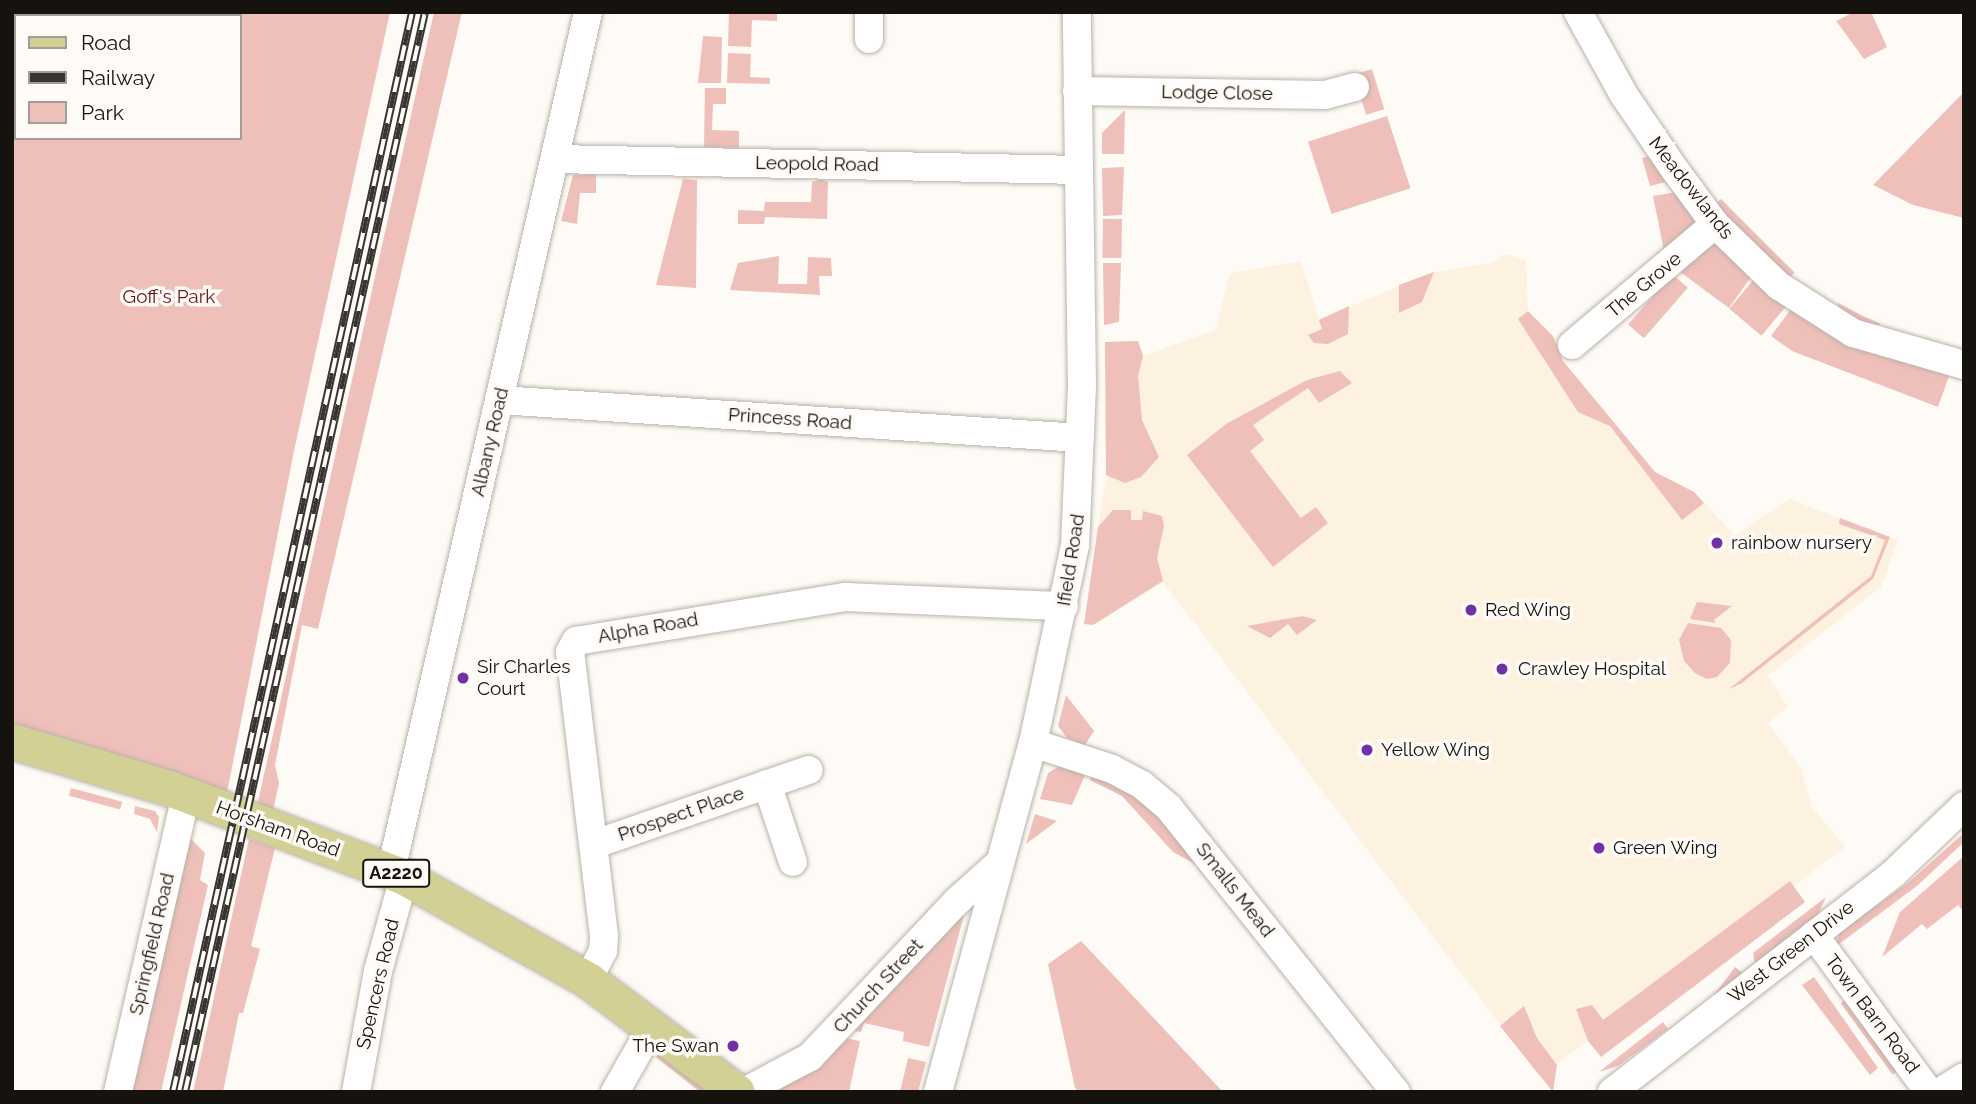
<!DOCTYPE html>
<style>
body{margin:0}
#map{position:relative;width:1976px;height:1104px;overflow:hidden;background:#fefbf7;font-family:Raleway,sans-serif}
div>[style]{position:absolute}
.built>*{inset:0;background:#fdf2e0}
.green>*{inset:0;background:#efbfb9;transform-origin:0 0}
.roads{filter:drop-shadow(0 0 2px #b9b2a8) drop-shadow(0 0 2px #b9b2a8)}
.minor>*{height:28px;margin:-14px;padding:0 14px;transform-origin:14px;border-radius:14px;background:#fff}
.major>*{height:35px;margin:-17.5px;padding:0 17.5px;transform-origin:17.5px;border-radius:17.5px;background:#d2d095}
.rail>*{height:8px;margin-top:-4px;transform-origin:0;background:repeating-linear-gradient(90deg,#fefbf7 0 16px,#383531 0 32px);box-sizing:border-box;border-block:2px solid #383531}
.dots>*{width:19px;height:19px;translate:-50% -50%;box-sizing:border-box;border:4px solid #fefbf7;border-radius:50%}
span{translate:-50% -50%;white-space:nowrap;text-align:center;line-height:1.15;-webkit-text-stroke:7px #fefbf7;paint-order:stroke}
.shield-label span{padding:2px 5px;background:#fefbf7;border:2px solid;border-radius:5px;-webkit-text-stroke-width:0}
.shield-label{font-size:18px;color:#16130f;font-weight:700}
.street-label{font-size:19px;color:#16130f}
.park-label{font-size:19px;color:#671616}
.poi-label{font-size:19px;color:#16130f}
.left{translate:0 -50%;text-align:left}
.right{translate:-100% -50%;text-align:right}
.frame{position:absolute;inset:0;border:14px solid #16130f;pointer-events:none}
.legend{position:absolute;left:14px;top:14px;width:228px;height:126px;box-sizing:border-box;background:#fefbf7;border:2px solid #a19e9a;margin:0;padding:9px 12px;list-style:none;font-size:21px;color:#16130f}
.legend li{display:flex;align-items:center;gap:14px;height:35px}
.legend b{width:35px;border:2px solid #a19e9a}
</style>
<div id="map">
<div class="built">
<div style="clip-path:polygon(1506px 254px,1526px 260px,1528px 311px,1553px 336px,1563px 361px,1655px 472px,1694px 492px,1735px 535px,1789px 499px,1898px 540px,1881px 587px,1768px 676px,1788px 707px,1768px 723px,1801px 768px,1812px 807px,1845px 847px,1540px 1077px,1163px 582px,1093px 625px,1084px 624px,1106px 475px,1105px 342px,1138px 341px,1144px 356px,1215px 330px,1230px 273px,1301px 261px,1319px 319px,1434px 272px,1492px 263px)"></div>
</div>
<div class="green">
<div style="clip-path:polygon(evenodd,12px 12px,390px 12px,294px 451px,224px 808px,12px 748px,12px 12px,16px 16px,240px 16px,240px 138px,16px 138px,16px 16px)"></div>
<div style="clip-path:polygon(434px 12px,462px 12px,318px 629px,302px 625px,275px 765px,279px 783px,273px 811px,257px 806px)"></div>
<div style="clip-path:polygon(729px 12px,777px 14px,777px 21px,752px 20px,751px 47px,728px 46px)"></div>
<div style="clip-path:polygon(1854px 12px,1871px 12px,1887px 47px,1864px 59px,1836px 21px)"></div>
<div style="clip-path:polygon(703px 36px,722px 37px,721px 83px,698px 83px)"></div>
<div style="clip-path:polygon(728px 53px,751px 54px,750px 77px,770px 78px,770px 84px,727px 83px)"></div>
<div style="left:1372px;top:69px;width:42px;height:19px;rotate:73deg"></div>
<div style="clip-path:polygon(705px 88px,726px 88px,726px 104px,713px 104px,712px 130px,739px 131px,739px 148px,704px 147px)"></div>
<div style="clip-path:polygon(1964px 92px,1964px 218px,1913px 205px,1873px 185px)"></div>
<div style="clip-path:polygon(1125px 110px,1124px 154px,1102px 154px,1102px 133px)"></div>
<div style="left:1387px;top:116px;width:76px;height:83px;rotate:72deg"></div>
<div style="clip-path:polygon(1651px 156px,1668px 180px,1666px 182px,1650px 186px,1642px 158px)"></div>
<div style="clip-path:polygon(1124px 167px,1122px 215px,1103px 216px,1102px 168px)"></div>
<div style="clip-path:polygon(596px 174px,596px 193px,580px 193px,577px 224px,561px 221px,573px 175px)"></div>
<div style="clip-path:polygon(683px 179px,697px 180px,696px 288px,656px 285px)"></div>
<div style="clip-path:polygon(820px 179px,828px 182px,827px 219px,765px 217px,764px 224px,738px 224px,738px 210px,764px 211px,765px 202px,811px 202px,812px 182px)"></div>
<div style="clip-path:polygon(1677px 192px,1699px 221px,1664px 251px,1653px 196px)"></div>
<div style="left:1721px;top:199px;width:104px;height:9px;rotate:45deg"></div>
<div style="left:1122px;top:219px;width:39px;height:19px;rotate:91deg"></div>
<div style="clip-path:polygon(1712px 240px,1753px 274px,1729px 308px,1676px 269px)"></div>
<div style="clip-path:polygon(779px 256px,778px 284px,807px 284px,808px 257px,831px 258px,832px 276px,819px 276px,820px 295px,730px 290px,738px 263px)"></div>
<div style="clip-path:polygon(1103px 263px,1121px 263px,1119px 322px,1104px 325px)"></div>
<div style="clip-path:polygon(1434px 272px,1422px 302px,1399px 313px,1399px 285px)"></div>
<div style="left:1672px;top:274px;width:21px;height:67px;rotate:41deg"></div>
<div style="left:1755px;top:278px;width:42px;height:40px;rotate:40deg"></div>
<div style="clip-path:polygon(1838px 303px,1863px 316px,1881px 324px,1870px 327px,1839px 312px)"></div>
<div style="clip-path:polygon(1349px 306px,1348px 334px,1328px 344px,1314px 343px,1308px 335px,1322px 329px,1319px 320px)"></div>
<div style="clip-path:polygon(1791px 309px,1863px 350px,1949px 376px,1938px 407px,1792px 351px,1771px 336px)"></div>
<div style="clip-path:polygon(1528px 311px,1553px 336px,1563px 361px,1655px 472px,1694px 492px,1704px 503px,1682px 520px,1610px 426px,1578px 412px,1518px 319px)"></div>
<div style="clip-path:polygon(1138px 341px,1143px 356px,1138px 376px,1142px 420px,1159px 457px,1141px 477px,1125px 483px,1106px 475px,1105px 342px)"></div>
<div style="clip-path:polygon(1340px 371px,1352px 383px,1319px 403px,1308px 388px,1253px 425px,1264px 440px,1250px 451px,1301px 518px,1316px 507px,1328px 523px,1273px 567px,1187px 455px,1226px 424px,1307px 380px)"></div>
<div style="clip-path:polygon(1113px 510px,1131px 510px,1131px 520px,1142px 520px,1143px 511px,1162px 516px,1164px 526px,1157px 558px,1163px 581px,1093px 625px,1084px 624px,1098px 527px)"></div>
<div style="clip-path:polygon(1840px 518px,1890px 537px,1873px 579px,1742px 683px,1729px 689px,1871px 576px,1885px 540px,1839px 524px)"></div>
<div style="clip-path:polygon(1697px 602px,1732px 606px,1714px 620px,1716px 623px,1690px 619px)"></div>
<div style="clip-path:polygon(1302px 616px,1317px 620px,1297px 635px,1288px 624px,1270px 638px,1247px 626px)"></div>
<div style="clip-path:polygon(1688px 623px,1721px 628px,1731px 640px,1730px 663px,1717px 677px,1707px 679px,1695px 673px,1684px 661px,1679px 640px)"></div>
<div style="clip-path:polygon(1066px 695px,1094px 731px,1085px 745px,1067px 738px,1058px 726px)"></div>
<div style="clip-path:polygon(1064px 763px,1088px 768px,1072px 805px,1040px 799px,1048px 773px)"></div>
<div style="clip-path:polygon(1094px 770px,1143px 795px,1217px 876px,1173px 852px,1122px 796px,1090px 780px)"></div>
<div style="left:71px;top:788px;width:53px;height:8px;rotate:15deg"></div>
<div style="clip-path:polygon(135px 806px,155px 811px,159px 817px,157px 832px,150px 819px,134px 814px)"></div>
<div style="clip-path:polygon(1035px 814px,1057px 821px,1026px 844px)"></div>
<div style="clip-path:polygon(1964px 833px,1964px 842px,1917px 886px,1835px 947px,1839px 933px,1909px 882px)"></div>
<div style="clip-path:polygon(189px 837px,205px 853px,200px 880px,208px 885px,161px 1092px,128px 1092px)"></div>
<div style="clip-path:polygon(249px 839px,275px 848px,251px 946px,260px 949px,243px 1013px,239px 1013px,223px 1092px,193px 1092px)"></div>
<div style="clip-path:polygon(1964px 856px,1964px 912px,1958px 905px,1927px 929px,1922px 924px,1882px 957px,1900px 912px)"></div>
<div style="clip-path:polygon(1790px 881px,1805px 902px,1601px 1057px,1588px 1041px,1576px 1009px,1592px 1005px,1603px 1020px)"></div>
<div style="clip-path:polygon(1826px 897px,1818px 915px,1755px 963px,1753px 953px)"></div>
<div style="clip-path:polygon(960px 912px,964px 915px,929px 1047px,903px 1041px,904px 1032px,864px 1023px,861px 1032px,854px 1031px)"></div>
<div style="clip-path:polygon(1081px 941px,1134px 997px,1223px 1092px,1080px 1092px,1075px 1088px,1048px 964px)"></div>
<div style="left:1735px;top:967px;width:10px;height:49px;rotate:37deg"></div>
<div style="clip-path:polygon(1814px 977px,1878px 1068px,1870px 1075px,1802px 985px)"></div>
<div style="left:1848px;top:998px;width:88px;height:9px;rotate:54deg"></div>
<div style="clip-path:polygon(1524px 1006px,1537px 1038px,1557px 1065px,1553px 1092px,1500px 1026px)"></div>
<div style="clip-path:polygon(1663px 1022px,1668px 1029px,1618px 1066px,1599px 1072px)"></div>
<div style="clip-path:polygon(845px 1038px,860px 1041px,849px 1092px,772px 1092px)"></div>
<div style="clip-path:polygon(661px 1047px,718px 1092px,700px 1092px,656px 1057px)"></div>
<div style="clip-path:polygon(908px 1058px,926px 1062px,918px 1092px,900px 1092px)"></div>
</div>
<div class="roads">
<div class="minor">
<div style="left:1578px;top:12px;width:95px;rotate:61deg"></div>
<div style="left:1624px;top:95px;width:91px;rotate:55.8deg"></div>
<div style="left:1675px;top:170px;width:67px;rotate:53.5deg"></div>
<div style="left:1715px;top:224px;width:89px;rotate:44.1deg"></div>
<div style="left:1779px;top:286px;width:88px;rotate:32.4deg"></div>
<div style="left:1853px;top:333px;width:116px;rotate:16.1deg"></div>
<div style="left:869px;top:39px;width:27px;rotate:-90deg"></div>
<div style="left:1077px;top:91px;width:248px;rotate:0.9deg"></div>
<div style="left:1325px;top:95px;width:31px;rotate:-15deg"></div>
<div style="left:555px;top:159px;width:524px;rotate:1.2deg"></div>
<div style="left:1572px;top:345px;width:187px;rotate:-40.2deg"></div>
<div style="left:499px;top:400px;width:582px;rotate:3.74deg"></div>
<div style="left:1033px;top:743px;width:83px;rotate:18.2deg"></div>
<div style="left:1112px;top:769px;width:34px;rotate:28deg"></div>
<div style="left:1142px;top:785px;width:35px;rotate:40deg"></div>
<div style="left:1169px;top:808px;width:364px;rotate:51.4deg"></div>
<div style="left:767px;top:784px;width:82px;rotate:71.6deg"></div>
<div style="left:595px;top:844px;width:226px;rotate:-19.1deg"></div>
<div style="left:391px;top:871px;width:881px;rotate:-77.08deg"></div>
<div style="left:1814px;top:935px;width:195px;rotate:53.8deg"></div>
<div style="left:588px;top:980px;width:33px;rotate:-63deg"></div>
<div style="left:603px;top:951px;width:15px;rotate:-86deg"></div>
<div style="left:604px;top:936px;width:286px;rotate:-96.8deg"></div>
<div style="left:570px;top:652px;width:13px;rotate:-61deg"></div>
<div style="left:576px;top:641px;width:273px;rotate:-9.3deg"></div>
<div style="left:845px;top:597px;width:219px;rotate:2.4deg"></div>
<div style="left:118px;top:1092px;width:304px;rotate:-77.1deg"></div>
<div style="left:356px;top:1092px;width:123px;rotate:-79.7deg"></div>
<div style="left:378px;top:971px;width:98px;rotate:-74.5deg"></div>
<div style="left:615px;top:1092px;width:77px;rotate:-60.4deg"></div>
<div style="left:744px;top:1092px;width:75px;rotate:-27.9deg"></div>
<div style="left:810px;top:1057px;width:213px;rotate:-46.7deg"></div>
<div style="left:956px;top:902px;width:57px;rotate:-42.1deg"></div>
<div style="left:938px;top:1092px;width:362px;rotate:-74.8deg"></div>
<div style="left:1033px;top:743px;width:201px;rotate:-78deg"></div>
<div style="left:1075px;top:546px;width:160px;rotate:-87.5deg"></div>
<div style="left:1082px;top:386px;width:374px;rotate:-90.8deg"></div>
<div style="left:1612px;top:1092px;width:357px;rotate:-37.8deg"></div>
<div style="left:1894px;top:873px;width:97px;rotate:-43.7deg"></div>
<div style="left:1940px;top:1092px;width:28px;rotate:-32deg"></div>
</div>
<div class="major">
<div style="left:12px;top:741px;width:164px;rotate:16.7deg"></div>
<div style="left:169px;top:788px;width:251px;rotate:20.7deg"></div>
<div style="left:404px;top:877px;width:211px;rotate:29.2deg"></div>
<div style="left:588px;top:980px;width:186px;rotate:36.9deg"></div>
</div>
</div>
<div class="rail">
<div style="left:173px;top:1092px;width:1106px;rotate:-77.52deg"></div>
<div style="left:185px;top:1092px;width:1106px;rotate:-77.47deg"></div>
</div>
<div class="dots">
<div style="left:1717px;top:543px;background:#7031a7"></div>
<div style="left:1471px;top:610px;background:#7031a7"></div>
<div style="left:1502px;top:669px;background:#7031a7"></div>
<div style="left:463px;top:678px;background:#7031a7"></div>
<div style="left:1367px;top:750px;background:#7031a7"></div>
<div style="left:1599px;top:848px;background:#7031a7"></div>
<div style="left:733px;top:1046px;background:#7031a7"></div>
</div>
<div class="shield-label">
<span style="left:396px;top:873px">A2220</span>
</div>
<div class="street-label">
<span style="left:1217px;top:93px;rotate:1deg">Lodge Close</span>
<span style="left:817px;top:164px;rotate:1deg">Leopold Road</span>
<span style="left:1691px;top:188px;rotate:52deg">Meadowlands</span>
<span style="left:1644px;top:285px;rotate:-40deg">The Grove</span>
<span style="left:790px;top:419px;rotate:4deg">Princess Road</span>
<span style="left:490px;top:442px;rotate:-77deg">Albany Road</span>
<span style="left:1071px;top:560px;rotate:-81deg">Ifield Road</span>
<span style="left:648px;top:628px;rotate:-10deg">Alpha Road</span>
<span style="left:681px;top:814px;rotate:-19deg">Prospect Place</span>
<span style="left:278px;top:829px;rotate:20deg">Horsham Road</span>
<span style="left:1235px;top:890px;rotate:52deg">Smalls Mead</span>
<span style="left:152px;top:944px;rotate:-77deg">Springfield Road</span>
<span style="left:1791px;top:952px;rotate:-38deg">West Green Drive</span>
<span style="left:378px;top:984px;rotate:-77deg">Spencers Road</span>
<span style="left:878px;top:986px;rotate:-47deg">Church Street</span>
<span style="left:1872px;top:1014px;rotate:53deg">Town Barn Road</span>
</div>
<div class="park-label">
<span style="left:169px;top:297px">Goff's Park</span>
</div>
<div class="poi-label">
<span class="left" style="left:1731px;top:543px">rainbow nursery</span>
<span class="left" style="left:1485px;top:610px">Red Wing</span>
<span class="left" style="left:477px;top:678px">Sir Charles<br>Court</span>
<span class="left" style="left:1518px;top:669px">Crawley Hospital</span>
<span class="left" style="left:1381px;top:750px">Yellow Wing</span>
<span class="left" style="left:1613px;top:848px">Green Wing</span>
<span class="right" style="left:719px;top:1046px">The Swan</span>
</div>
<div class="frame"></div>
<ul class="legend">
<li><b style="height:9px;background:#d2d095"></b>Road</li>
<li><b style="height:9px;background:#383531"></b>Railway</li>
<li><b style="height:19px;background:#efbfb9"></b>Park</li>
</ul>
</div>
